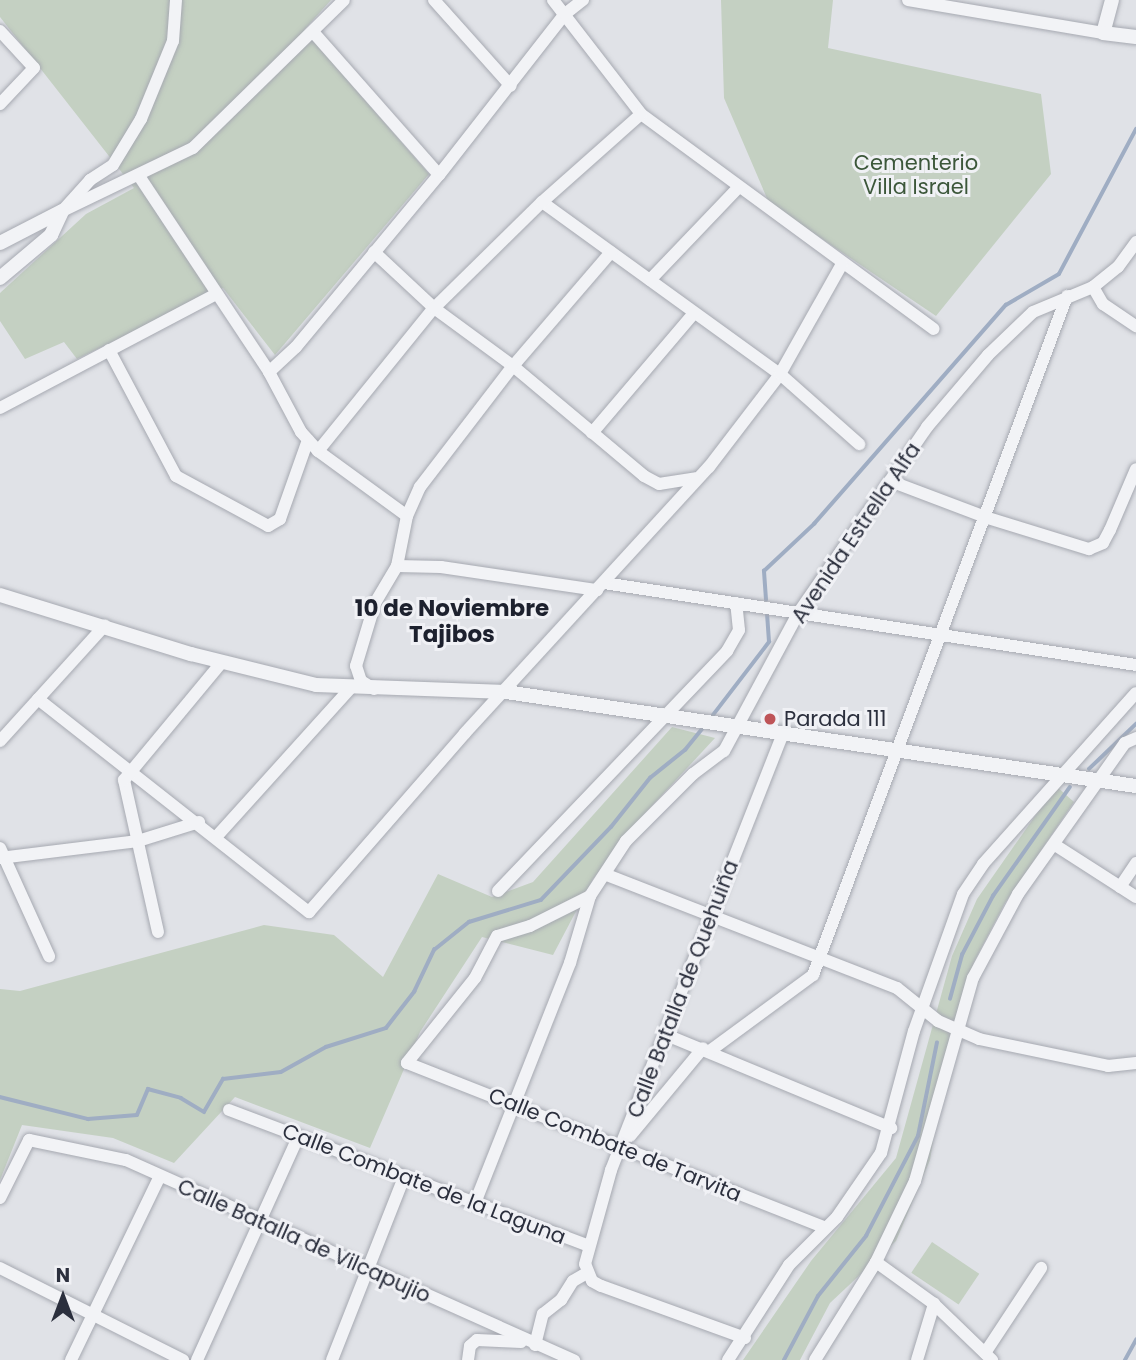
<!DOCTYPE html>
<meta charset="utf-8">
<style>
body{margin:0}
#map{position:relative;width:1136px;height:1360px;overflow:hidden;background:#e0e2e7;font-family:Poppins,sans-serif}
div>[style]{position:absolute}
.green>*{inset:0;background:#c4d0c2;transform-origin:0 0}
.stream>*{height:3.5px;margin:-1.75px;padding:0 1.75px;transform-origin:1.75px;border-radius:1.75px;background:#9fadc3}
.roads{filter:drop-shadow(0 0 2px #a6a9b1) drop-shadow(0 0 2px #a6a9b1)}
.minor>*{height:12px;margin:-6px;padding:0 6px;transform-origin:6px;border-radius:6px;background:#f2f3f6}
.tertiary>*{height:14px;margin:-7px;padding:0 7px;transform-origin:7px;border-radius:7px;background:#f2f3f6}
.dots>*{width:19px;height:19px;translate:-50% -50%;box-sizing:border-box;border:4px solid #f0f1f5;border-radius:50%}
span{translate:-50% -50%;white-space:nowrap;text-align:center;line-height:1.15;-webkit-text-stroke:6px #f0f1f5;paint-order:stroke}
.park-label{font-size:21px;color:#3c573a}
.street-label{font-size:21px;color:#2b2f3d}
.poi-label{font-size:21px;color:#2b2f3d}
.left{translate:0 -50%;text-align:left}
.neighbourhood-label{font-size:23px;color:#1d212e;font-weight:700}
.north{position:absolute;left:28px;top:1262px;width:70px;height:70px;-webkit-text-stroke:5px #f0f1f5;paint-order:stroke;rotate:0deg;font-size:19px;font-weight:700;line-height:28px;text-align:center;color:#2b2f3d}
.north::after{content:'';display:block;margin:auto;width:24px;height:32px;background:#2b2f3d;clip-path:polygon(50% 0,100% 100%,50% 72%,0 100%)}
</style>
<div id="map">
<div class="green">
<div style="clip-path:polygon(0 0,331px 0,304px 30px,429px 174px,275px 355px,223px 288px,77px 359px,64px 342px,25px 359px,0 321px,0 293px,86px 214px,134px 188px,0 17px)"></div>
<div style="clip-path:polygon(721px 0,833px 0,828px 48px,1041px 94px,1051px 174px,936px 316px,769px 203px,724px 98px)"></div>
<div style="clip-path:polygon(672px 727px,715px 738px,636px 823px,593px 879px,553px 955px,482px 937px,420px 1032px,370px 1148px,235px 1097px,174px 1163px,113px 1138px,22px 1125px,0 1180px,0 989px,20px 991px,264px 925px,334px 935px,383px 977px,438px 874px,492px 897px,533px 882px)"></div>
<div style="clip-path:polygon(1056px 786px,1074px 802px,1005px 903px,974px 962px,943px 1077px,930px 1160px,896px 1241px,830px 1303px,800px 1360px,743px 1360px,811px 1261px,896px 1158px,952px 956px,977px 899px)"></div>
<div style="left:932px;top:1242px;width:57px;height:37px;rotate:34deg"></div>
</div>
<div class="stream">
<div style="left:766px;top:600px;width:29px;rotate:-94deg"></div>
<div style="left:764px;top:571px;width:69px;rotate:-43.2deg"></div>
<div style="left:814px;top:524px;width:291px;rotate:-48.8deg"></div>
<div style="left:1006px;top:305px;width:61px;rotate:-30.3deg"></div>
<div style="left:1059px;top:274px;width:164px;rotate:-62deg"></div>
<div style="left:710px;top:719px;width:97px;rotate:-52.5deg"></div>
<div style="left:769px;top:642px;width:27px;rotate:-94deg"></div>
<div style="left:1089px;top:769px;width:65px;rotate:-43.8deg"></div>
<div style="left:950px;top:999px;width:46px;rotate:-74.7deg"></div>
<div style="left:962px;top:955px;width:67px;rotate:-62.3deg"></div>
<div style="left:993px;top:896px;width:133px;rotate:-54.8deg"></div>
<div style="left:0;top:1097px;width:91px;rotate:14deg"></div>
<div style="left:88px;top:1119px;width:49px;rotate:-4.7deg"></div>
<div style="left:137px;top:1115px;width:28px;rotate:-67deg"></div>
<div style="left:148px;top:1089px;width:34px;rotate:15deg"></div>
<div style="left:181px;top:1098px;width:27px;rotate:31deg"></div>
<div style="left:204px;top:1112px;width:38px;rotate:-60deg"></div>
<div style="left:223px;top:1079px;width:58px;rotate:-6.9deg"></div>
<div style="left:281px;top:1072px;width:51px;rotate:-29.1deg"></div>
<div style="left:326px;top:1047px;width:63px;rotate:-17.6deg"></div>
<div style="left:386px;top:1028px;width:46px;rotate:-52.1deg"></div>
<div style="left:414px;top:992px;width:47px;rotate:-64.5deg"></div>
<div style="left:434px;top:950px;width:45px;rotate:-38.7deg"></div>
<div style="left:469px;top:922px;width:75px;rotate:-17deg"></div>
<div style="left:541px;top:900px;width:101px;rotate:-46.2deg"></div>
<div style="left:611px;top:827px;width:63px;rotate:-51.5deg"></div>
<div style="left:650px;top:778px;width:45px;rotate:-38.7deg"></div>
<div style="left:685px;top:750px;width:32px;rotate:-51deg"></div>
<div style="left:784px;top:1360px;width:72px;rotate:-62deg"></div>
<div style="left:818px;top:1296px;width:77px;rotate:-51.3deg"></div>
<div style="left:866px;top:1236px;width:113px;rotate:-62.5deg"></div>
<div style="left:918px;top:1136px;width:95px;rotate:-78.5deg"></div>
<div style="left:1125px;top:1360px;width:23px;rotate:-61deg"></div>
</div>
<div class="roads">
<div class="minor">
<div style="left:434px;top:0;width:115px;rotate:48.2deg"></div>
<div style="left:553px;top:0;width:144px;rotate:52.3deg"></div>
<div style="left:641px;top:114px;width:363px;rotate:36.3deg"></div>
<div style="left:908px;top:0;width:198px;rotate:9.6deg"></div>
<div style="left:0;top:31px;width:50px;rotate:47.4deg"></div>
<div style="left:34px;top:68px;width:50px;rotate:133.4deg"></div>
<div style="left:314px;top:33px;width:189px;rotate:48.6deg"></div>
<div style="left:139px;top:176px;width:235px;rotate:56.4deg"></div>
<div style="left:269px;top:372px;width:68px;rotate:61.9deg"></div>
<div style="left:301px;top:432px;width:25px;rotate:48deg"></div>
<div style="left:318px;top:451px;width:110px;rotate:36.1deg"></div>
<div style="left:542px;top:202px;width:294px;rotate:35.9deg"></div>
<div style="left:780px;top:374px;width:106px;rotate:41.5deg"></div>
<div style="left:65px;top:208px;width:38px;rotate:-48deg"></div>
<div style="left:90px;top:180px;width:27px;rotate:-33deg"></div>
<div style="left:113px;top:165px;width:54px;rotate:-58.7deg"></div>
<div style="left:141px;top:119px;width:84px;rotate:-67.7deg"></div>
<div style="left:173px;top:41px;width:41px;rotate:-85.8deg"></div>
<div style="left:62px;top:211px;width:145px;rotate:-25.7deg"></div>
<div style="left:193px;top:148px;width:211px;rotate:-44.4deg"></div>
<div style="left:374px;top:252px;width:82px;rotate:43deg"></div>
<div style="left:434px;top:308px;width:98px;rotate:36.3deg"></div>
<div style="left:513px;top:366px;width:171px;rotate:40deg"></div>
<div style="left:644px;top:476px;width:17px;rotate:28deg"></div>
<div style="left:659px;top:484px;width:36px;rotate:-9deg"></div>
<div style="left:650px;top:280px;width:127px;rotate:-46.3deg"></div>
<div style="left:1093px;top:287px;width:20px;rotate:60deg"></div>
<div style="left:1103px;top:304px;width:40px;rotate:34deg"></div>
<div style="left:109px;top:350px;width:143px;rotate:62deg"></div>
<div style="left:176px;top:476px;width:105px;rotate:28.5deg"></div>
<div style="left:268px;top:526px;width:14px;rotate:-30deg"></div>
<div style="left:280px;top:519px;width:84px;rotate:-70.5deg"></div>
<div style="left:269px;top:372px;width:37px;rotate:-43deg"></div>
<div style="left:296px;top:347px;width:224px;rotate:-50.3deg"></div>
<div style="left:439px;top:175px;width:204px;rotate:-52deg"></div>
<div style="left:565px;top:14px;width:23px;rotate:-38deg"></div>
<div style="left:0;top:408px;width:244px;rotate:-27.8deg"></div>
<div style="left:592px;top:433px;width:157px;rotate:-49.6deg"></div>
<div style="left:318px;top:451px;width:184px;rotate:-51deg"></div>
<div style="left:434px;top:308px;width:151px;rotate:-44.5deg"></div>
<div style="left:542px;top:202px;width:132px;rotate:-41.6deg"></div>
<div style="left:890px;top:481px;width:105px;rotate:20.7deg"></div>
<div style="left:988px;top:518px;width:106px;rotate:17.1deg"></div>
<div style="left:1089px;top:549px;width:15px;rotate:-23deg"></div>
<div style="left:1103px;top:543px;width:15px;rotate:-62deg"></div>
<div style="left:1110px;top:530px;width:66px;rotate:-66.9deg"></div>
<div style="left:397px;top:566px;width:44px;rotate:1.3deg"></div>
<div style="left:441px;top:567px;width:158px;rotate:8.4deg"></div>
<div style="left:604px;top:583px;width:538px;rotate:8.76deg"></div>
<div style="left:374px;top:689px;width:15px;rotate:-148deg"></div>
<div style="left:361px;top:681px;width:16px;rotate:-108deg"></div>
<div style="left:356px;top:666px;width:66px;rotate:-73.2deg"></div>
<div style="left:375px;top:603px;width:43px;rotate:-59.3deg"></div>
<div style="left:397px;top:566px;width:51px;rotate:-78.7deg"></div>
<div style="left:407px;top:516px;width:32px;rotate:-66deg"></div>
<div style="left:420px;top:487px;width:153px;rotate:-52.5deg"></div>
<div style="left:513px;top:366px;width:150px;rotate:-49.3deg"></div>
<div style="left:38px;top:699px;width:345px;rotate:38.2deg"></div>
<div style="left:309px;top:912px;width:237px;rotate:-48.9deg"></div>
<div style="left:465px;top:733px;width:361px;rotate:-47.5deg"></div>
<div style="left:709px;top:467px;width:117px;rotate:-52.6deg"></div>
<div style="left:780px;top:374px;width:126px;rotate:-60.6deg"></div>
<div style="left:0;top:741px;width:156px;rotate:-47.8deg"></div>
<div style="left:217px;top:836px;width:198px;rotate:-47.9deg"></div>
<div style="left:1055px;top:845px;width:96px;rotate:32.7deg"></div>
<div style="left:0;top:848px;width:119px;rotate:65.6deg"></div>
<div style="left:0;top:858px;width:139px;rotate:-7deg"></div>
<div style="left:138px;top:841px;width:64px;rotate:-17.3deg"></div>
<div style="left:607px;top:875px;width:311px;rotate:21.3deg"></div>
<div style="left:897px;top:988px;width:53px;rotate:38.8deg"></div>
<div style="left:938px;top:1021px;width:45px;rotate:23.7deg"></div>
<div style="left:979px;top:1039px;width:132px;rotate:11.8deg"></div>
<div style="left:1108px;top:1066px;width:28px;rotate:-6deg"></div>
<div style="left:1120px;top:887px;width:29px;rotate:-56deg"></div>
<div style="left:498px;top:891px;width:332px;rotate:-46.3deg"></div>
<div style="left:727px;top:651px;width:24px;rotate:-60deg"></div>
<div style="left:739px;top:630px;width:27px;rotate:-96deg"></div>
<div style="left:590px;top:896px;width:67px;rotate:153.4deg"></div>
<div style="left:530px;top:926px;width:34px;rotate:163deg"></div>
<div style="left:497px;top:936px;width:47px;rotate:117.6deg"></div>
<div style="left:475px;top:978px;width:109px;rotate:128.7deg"></div>
<div style="left:407px;top:1063px;width:448px;rotate:21.5deg"></div>
<div style="left:158px;top:932px;width:156px;rotate:-102.6deg"></div>
<div style="left:124px;top:780px;width:153px;rotate:-50.3deg"></div>
<div style="left:664px;top:1034px;width:246px;rotate:22.5deg"></div>
<div style="left:711px;top:1050px;width:127px;rotate:-36.3deg"></div>
<div style="left:813px;top:975px;width:725px;rotate:-69.49deg"></div>
<div style="left:229px;top:1110px;width:384px;rotate:20.7deg"></div>
<div style="left:630px;top:1136px;width:114px;rotate:-50.3deg"></div>
<div style="left:0;top:1198px;width:65px;rotate:-63.4deg"></div>
<div style="left:29px;top:1140px;width:99px;rotate:11.7deg"></div>
<div style="left:126px;top:1160px;width:491px;rotate:24.1deg"></div>
<div style="left:475px;top:1203px;width:258px;rotate:-68.4deg"></div>
<div style="left:570px;top:963px;width:70px;rotate:-73.4deg"></div>
<div style="left:590px;top:896px;width:66px;rotate:-56.8deg"></div>
<div style="left:626px;top:841px;width:95px;rotate:-45deg"></div>
<div style="left:693px;top:774px;width:39px;rotate:-37deg"></div>
<div style="left:724px;top:751px;width:158px;rotate:-61.7deg"></div>
<div style="left:799px;top:612px;width:225px;rotate:-55.3deg"></div>
<div style="left:927px;top:427px;width:94px;rotate:-49.7deg"></div>
<div style="left:988px;top:355px;width:62px;rotate:-43.7deg"></div>
<div style="left:1033px;top:312px;width:65px;rotate:-22.6deg"></div>
<div style="left:1093px;top:287px;width:32px;rotate:-39deg"></div>
<div style="left:1118px;top:267px;width:31px;rotate:-54deg"></div>
<div style="left:876px;top:1262px;width:72px;rotate:35.9deg"></div>
<div style="left:934px;top:1304px;width:81px;rotate:44deg"></div>
<div style="left:0;top:1268px;width:205px;rotate:26.7deg"></div>
<div style="left:745px;top:1338px;width:153px;rotate:-160.1deg"></div>
<div style="left:601px;top:1286px;width:10px;rotate:-151deg"></div>
<div style="left:592px;top:1281px;width:18px;rotate:-112deg"></div>
<div style="left:585px;top:1264px;width:98px;rotate:-74.5deg"></div>
<div style="left:611px;top:1170px;width:470px;rotate:-68.5deg"></div>
<div style="left:535px;top:1345px;width:32px;rotate:-76deg"></div>
<div style="left:543px;top:1314px;width:23px;rotate:-38deg"></div>
<div style="left:561px;top:1300px;width:22px;rotate:-58deg"></div>
<div style="left:573px;top:1281px;width:16px;rotate:-30deg"></div>
<div style="left:985px;top:1353px;width:102px;rotate:-56.6deg"></div>
<div style="left:71px;top:1360px;width:204px;rotate:-64.2deg"></div>
<div style="left:197px;top:1360px;width:245px;rotate:-65.6deg"></div>
<div style="left:332px;top:1360px;width:197px;rotate:-68.5deg"></div>
<div style="left:468px;top:1360px;width:14px;rotate:-82deg"></div>
<div style="left:470px;top:1346px;width:9px;rotate:-41deg"></div>
<div style="left:477px;top:1340px;width:44px;rotate:2.6deg"></div>
<div style="left:728px;top:1360px;width:113px;rotate:-57.3deg"></div>
<div style="left:789px;top:1265px;width:68px;rotate:-45deg"></div>
<div style="left:837px;top:1217px;width:78px;rotate:-55.5deg"></div>
<div style="left:881px;top:1153px;width:126px;rotate:-74.9deg"></div>
<div style="left:914px;top:1031px;width:145px;rotate:-70.3deg"></div>
<div style="left:963px;top:894px;width:36px;rotate:-56deg"></div>
<div style="left:983px;top:864px;width:229px;rotate:-48.2deg"></div>
<div style="left:815px;top:1360px;width:115px;rotate:-58.1deg"></div>
<div style="left:876px;top:1262px;width:90px;rotate:-64.3deg"></div>
<div style="left:915px;top:1181px;width:211px;rotate:-74.1deg"></div>
<div style="left:973px;top:978px;width:95px;rotate:-61.8deg"></div>
<div style="left:1018px;top:894px;width:185px;rotate:-54.7deg"></div>
<div style="left:1125px;top:743px;width:12px;rotate:-24deg"></div>
<div style="left:917px;top:1360px;width:59px;rotate:-73.1deg"></div>
</div>
<div class="tertiary">
<div style="left:1112px;top:0;width:34px;rotate:105deg"></div>
<div style="left:1103px;top:33px;width:33px;rotate:7deg"></div>
<div style="left:0;top:243px;width:70px;rotate:-27.3deg"></div>
<div style="left:0;top:278px;width:67px;rotate:-40.1deg"></div>
<div style="left:51px;top:235px;width:26px;rotate:-65deg"></div>
<div style="left:0;top:595px;width:200px;rotate:17.2deg"></div>
<div style="left:191px;top:654px;width:129px;rotate:13.9deg"></div>
<div style="left:316px;top:685px;width:190px;rotate:2.1deg"></div>
<div style="left:506px;top:692px;width:637px;rotate:8.49deg"></div>
</div>
</div>
<div class="dots">
<div style="left:770px;top:719px;background:#be5458"></div>
</div>
<div class="park-label">
<span style="left:916px;top:175px">Cementerio<br>Villa Israel</span>
</div>
<div class="street-label">
<span style="left:856px;top:533px;rotate:-56deg">Avenida Estrella Alfa</span>
<span style="left:683px;top:989px;rotate:-69deg">Calle Batalla de Quehuiña</span>
<span style="left:615px;top:1145px;rotate:22deg">Calle Combate de Tarvita</span>
<span style="left:424px;top:1184px;rotate:21deg">Calle Combate de la Laguna</span>
<span style="left:304px;top:1241px;rotate:24deg">Calle Batalla de Vilcapujio</span>
</div>
<div class="poi-label">
<span class="left" style="left:784px;top:719px">Parada 111</span>
</div>
<div class="neighbourhood-label">
<span style="left:452px;top:621px">10 de Noviembre<br>Tajibos</span>
</div>
<div class="north">N</div>
</div>
